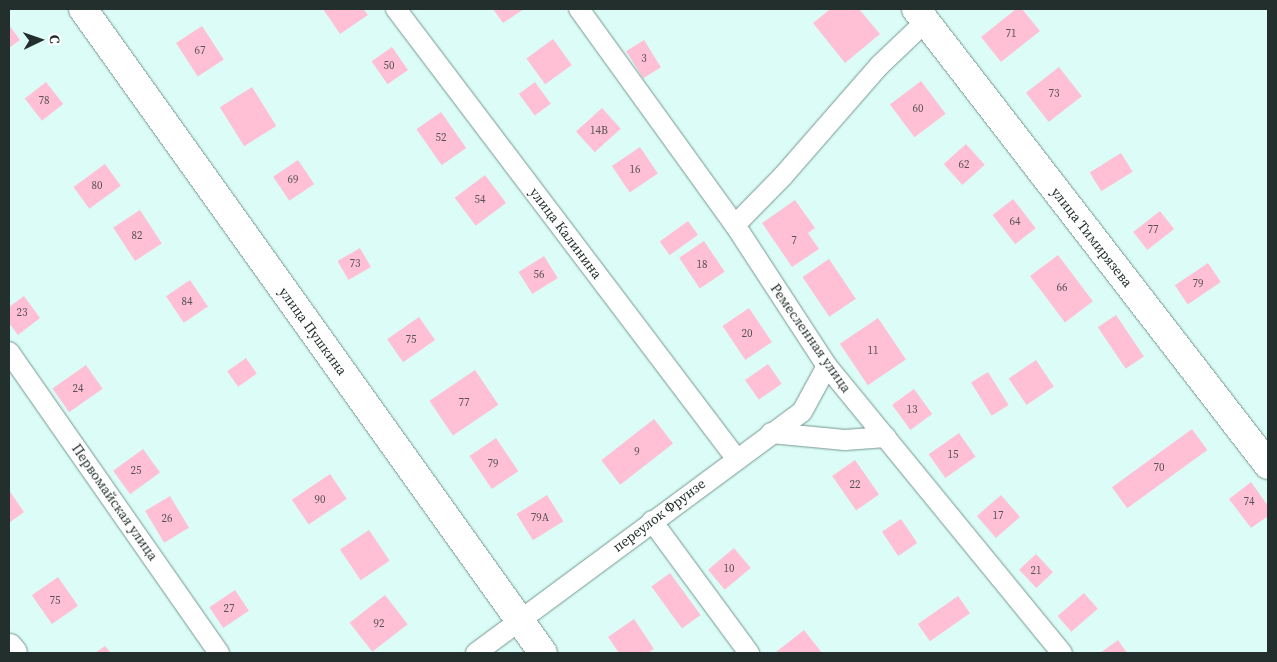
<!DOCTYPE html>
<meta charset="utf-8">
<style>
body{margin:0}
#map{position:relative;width:1277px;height:662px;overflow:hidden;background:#dcfdf7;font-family:"Source Serif 4",serif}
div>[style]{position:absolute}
.building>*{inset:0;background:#ffc0d5;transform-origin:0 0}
.roads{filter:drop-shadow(0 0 1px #779690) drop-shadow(0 0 1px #779690)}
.street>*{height:20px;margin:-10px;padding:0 10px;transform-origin:10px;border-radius:10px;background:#fff}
.secondary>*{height:28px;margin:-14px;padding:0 14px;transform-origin:14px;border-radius:14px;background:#fff}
span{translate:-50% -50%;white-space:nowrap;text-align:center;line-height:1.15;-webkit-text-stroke:4px #fff;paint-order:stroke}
.number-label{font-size:11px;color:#595357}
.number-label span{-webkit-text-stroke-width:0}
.street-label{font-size:14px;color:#222f2d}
.frame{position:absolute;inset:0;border:10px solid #222f2d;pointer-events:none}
.north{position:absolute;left:15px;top:15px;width:50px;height:50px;-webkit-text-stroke:4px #fff;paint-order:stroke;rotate:87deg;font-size:14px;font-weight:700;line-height:20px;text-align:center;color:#222f2d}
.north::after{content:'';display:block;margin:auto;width:18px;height:22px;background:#222f2d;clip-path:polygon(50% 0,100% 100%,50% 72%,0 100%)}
</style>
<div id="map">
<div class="building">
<div style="clip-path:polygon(323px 9px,363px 9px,368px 15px,340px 34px)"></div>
<div style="clip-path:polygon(493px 9px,524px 9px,503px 23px)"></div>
<div style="clip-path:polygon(830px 9px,859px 9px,880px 34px,845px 63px,813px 23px)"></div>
<div style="clip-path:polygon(1016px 9px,1022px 9px,1040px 31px,1001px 62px,981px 37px)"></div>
<div style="clip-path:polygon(9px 25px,20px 40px,9px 48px)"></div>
<div style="left:202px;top:26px;width:40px;height:31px;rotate:57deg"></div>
<div style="left:553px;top:39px;width:32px;height:33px;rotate:54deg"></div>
<div style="left:644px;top:40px;width:32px;height:21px;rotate:58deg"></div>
<div style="left:392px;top:47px;width:28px;height:25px;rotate:55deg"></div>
<div style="left:1059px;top:67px;width:37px;height:42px;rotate:52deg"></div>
<div style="left:921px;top:81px;width:41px;height:39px;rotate:53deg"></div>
<div style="left:46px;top:82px;width:28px;height:27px;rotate:52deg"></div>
<div style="left:535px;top:82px;width:27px;height:20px;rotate:54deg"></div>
<div style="left:252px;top:87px;width:46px;height:38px;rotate:58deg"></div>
<div style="left:602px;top:108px;width:28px;height:35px;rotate:48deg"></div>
<div style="left:441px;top:112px;width:44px;height:30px;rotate:55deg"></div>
<div style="left:966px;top:144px;width:28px;height:30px;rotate:48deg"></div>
<div style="left:640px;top:147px;width:32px;height:34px;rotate:56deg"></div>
<div style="left:1121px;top:153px;width:22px;height:37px;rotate:58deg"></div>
<div style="left:298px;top:160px;width:29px;height:30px;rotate:56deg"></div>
<div style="left:105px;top:164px;width:27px;height:39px;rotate:54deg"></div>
<div style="left:485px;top:175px;width:35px;height:38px;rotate:53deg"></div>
<div style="left:1013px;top:199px;width:37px;height:26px;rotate:52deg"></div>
<div style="clip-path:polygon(795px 200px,815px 228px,808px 233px,819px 249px,792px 267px,762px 223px)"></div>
<div style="left:140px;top:210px;width:40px;height:32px;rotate:57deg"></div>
<div style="left:1160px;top:211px;width:23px;height:34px;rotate:52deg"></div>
<div style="left:688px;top:221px;width:17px;height:35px;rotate:54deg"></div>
<div style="left:704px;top:241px;width:37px;height:30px;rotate:56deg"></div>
<div style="left:360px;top:248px;width:22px;height:26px;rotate:60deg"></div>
<div style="left:1058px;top:255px;width:58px;height:35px;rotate:53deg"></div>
<div style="left:544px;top:256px;width:26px;height:30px;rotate:58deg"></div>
<div style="left:829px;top:259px;width:48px;height:32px;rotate:56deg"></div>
<div style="left:1208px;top:263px;width:23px;height:40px;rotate:56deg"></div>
<div style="left:190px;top:280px;width:32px;height:29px;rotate:56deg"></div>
<div style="clip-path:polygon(24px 296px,40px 318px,18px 335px,9px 323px,9px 307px)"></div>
<div style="left:749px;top:308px;width:41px;height:32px;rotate:56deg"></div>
<div style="left:1116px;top:315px;width:50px;height:22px;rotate:56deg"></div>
<div style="left:419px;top:317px;width:28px;height:39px;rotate:55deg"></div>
<div style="left:878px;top:318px;width:50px;height:46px;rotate:56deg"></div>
<div style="left:246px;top:358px;width:19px;height:23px;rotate:55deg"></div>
<div style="left:1036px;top:360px;width:32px;height:33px;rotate:56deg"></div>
<div style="left:768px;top:364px;width:24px;height:28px;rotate:55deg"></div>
<div style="left:86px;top:365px;width:29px;height:41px;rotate:55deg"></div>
<div style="left:475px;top:370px;width:42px;height:55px;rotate:56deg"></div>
<div style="left:988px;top:372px;width:39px;height:20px;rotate:58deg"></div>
<div style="left:914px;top:389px;width:31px;height:27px;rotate:54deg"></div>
<div style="left:654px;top:419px;width:31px;height:67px;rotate:52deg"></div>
<div style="left:1192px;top:429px;width:26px;height:99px;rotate:54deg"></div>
<div style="left:959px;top:433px;width:29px;height:37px;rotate:55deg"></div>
<div style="left:496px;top:438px;width:40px;height:32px;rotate:56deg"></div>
<div style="left:143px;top:449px;width:29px;height:37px;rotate:54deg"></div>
<div style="left:855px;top:460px;width:42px;height:28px;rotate:55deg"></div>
<div style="left:330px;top:474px;width:30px;height:46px;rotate:56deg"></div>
<div style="clip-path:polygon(1251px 482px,1268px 506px,1268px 516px,1251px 528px,1229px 499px)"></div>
<div style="clip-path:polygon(9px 490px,24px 512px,9px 523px)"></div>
<div style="left:547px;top:495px;width:31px;height:36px;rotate:58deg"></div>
<div style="left:1001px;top:495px;width:29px;height:32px;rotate:49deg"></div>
<div style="left:170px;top:496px;width:37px;height:29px;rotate:59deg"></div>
<div style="left:901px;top:519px;width:29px;height:23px;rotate:56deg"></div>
<div style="left:369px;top:530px;width:37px;height:35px;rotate:56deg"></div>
<div style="left:734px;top:548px;width:26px;height:34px;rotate:50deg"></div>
<div style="left:1036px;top:554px;width:25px;height:23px;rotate:47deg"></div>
<div style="left:670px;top:573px;width:52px;height:23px;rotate:54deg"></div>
<div style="left:58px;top:577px;width:35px;height:32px;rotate:55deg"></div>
<div style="left:235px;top:590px;width:25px;height:31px;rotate:56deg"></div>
<div style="left:1084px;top:593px;width:21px;height:35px;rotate:49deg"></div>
<div style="left:385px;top:595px;width:37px;height:45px;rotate:52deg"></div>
<div style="left:958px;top:596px;width:21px;height:49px;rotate:55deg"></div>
<div style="clip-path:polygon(634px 619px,654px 649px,648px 653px,619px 653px,608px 637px)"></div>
<div style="clip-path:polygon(804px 630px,822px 653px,777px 653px,776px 652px)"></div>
<div style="clip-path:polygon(1118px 640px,1127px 653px,1100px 653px)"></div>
<div style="clip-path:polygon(105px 646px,111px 653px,95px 653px)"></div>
</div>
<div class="roads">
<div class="street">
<div style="left:396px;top:9px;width:563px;rotate:52.87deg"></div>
<div style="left:579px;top:9px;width:266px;rotate:54.2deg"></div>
<div style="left:735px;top:225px;width:168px;rotate:56.9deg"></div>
<div style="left:827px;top:366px;width:371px;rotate:50.7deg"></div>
<div style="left:735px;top:225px;width:69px;rotate:-45.6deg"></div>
<div style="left:783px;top:176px;width:147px;rotate:-48.9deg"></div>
<div style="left:880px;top:65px;width:62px;rotate:-43.7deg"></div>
<div style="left:9px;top:352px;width:367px;rotate:55.1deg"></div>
<div style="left:771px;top:433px;width:74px;rotate:5.4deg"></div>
<div style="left:845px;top:440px;width:41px;rotate:-4.2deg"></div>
<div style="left:652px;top:521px;width:164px;rotate:53.7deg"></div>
<div style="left:476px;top:653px;width:405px;rotate:-36.5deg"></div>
<div style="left:802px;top:412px;width:52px;rotate:-61.5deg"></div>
</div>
<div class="secondary">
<div style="left:83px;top:9px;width:791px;rotate:54.46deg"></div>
<div style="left:916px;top:9px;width:576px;rotate:52.33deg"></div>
<div style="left:9px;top:648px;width:6px;rotate:51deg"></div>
</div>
</div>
<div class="number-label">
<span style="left:1011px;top:34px">71</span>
<span style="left:200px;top:51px">67</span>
<span style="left:644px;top:59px">3</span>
<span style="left:389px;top:66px">50</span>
<span style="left:1054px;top:94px">73</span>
<span style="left:44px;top:101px">78</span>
<span style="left:918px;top:109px">60</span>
<span style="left:599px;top:131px">14В</span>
<span style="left:441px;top:138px">52</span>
<span style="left:964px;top:165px">62</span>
<span style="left:635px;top:170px">16</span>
<span style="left:293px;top:180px">69</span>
<span style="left:97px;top:186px">80</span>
<span style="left:480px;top:200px">54</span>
<span style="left:1015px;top:222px">64</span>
<span style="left:1153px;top:230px">77</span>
<span style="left:137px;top:236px">82</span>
<span style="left:794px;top:241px">7</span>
<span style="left:355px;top:264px">73</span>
<span style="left:702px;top:265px">18</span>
<span style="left:539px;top:275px">56</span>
<span style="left:1198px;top:284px">79</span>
<span style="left:1062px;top:288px">66</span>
<span style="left:187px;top:302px">84</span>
<span style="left:22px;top:313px">23</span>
<span style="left:747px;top:334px">20</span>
<span style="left:411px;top:340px">75</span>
<span style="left:873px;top:351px">11</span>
<span style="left:78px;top:389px">24</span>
<span style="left:464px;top:403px">77</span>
<span style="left:912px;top:410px">13</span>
<span style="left:637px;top:452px">9</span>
<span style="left:953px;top:455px">15</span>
<span style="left:493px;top:464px">79</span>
<span style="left:1159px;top:468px">70</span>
<span style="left:136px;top:471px">25</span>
<span style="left:855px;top:485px">22</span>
<span style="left:320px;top:500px">90</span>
<span style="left:1249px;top:502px">74</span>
<span style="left:998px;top:516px">17</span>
<span style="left:540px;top:518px">79А</span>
<span style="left:167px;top:519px">26</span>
<span style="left:729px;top:569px">10</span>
<span style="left:1036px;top:571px">21</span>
<span style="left:55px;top:601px">75</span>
<span style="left:229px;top:609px">27</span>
<span style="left:379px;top:624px">92</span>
</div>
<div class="street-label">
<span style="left:566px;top:233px;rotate:53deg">улица Калинина</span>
<span style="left:1092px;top:237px;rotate:52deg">улица Тимирязева</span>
<span style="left:313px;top:331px;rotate:54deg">улица Пушкина</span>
<span style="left:811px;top:338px;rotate:55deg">Ремесленная улица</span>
<span style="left:115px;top:502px;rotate:55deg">Первомайская улица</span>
<span style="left:659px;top:515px;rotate:-37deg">переулок Фрунзе</span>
</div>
<div class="frame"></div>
<div class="north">С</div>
</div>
